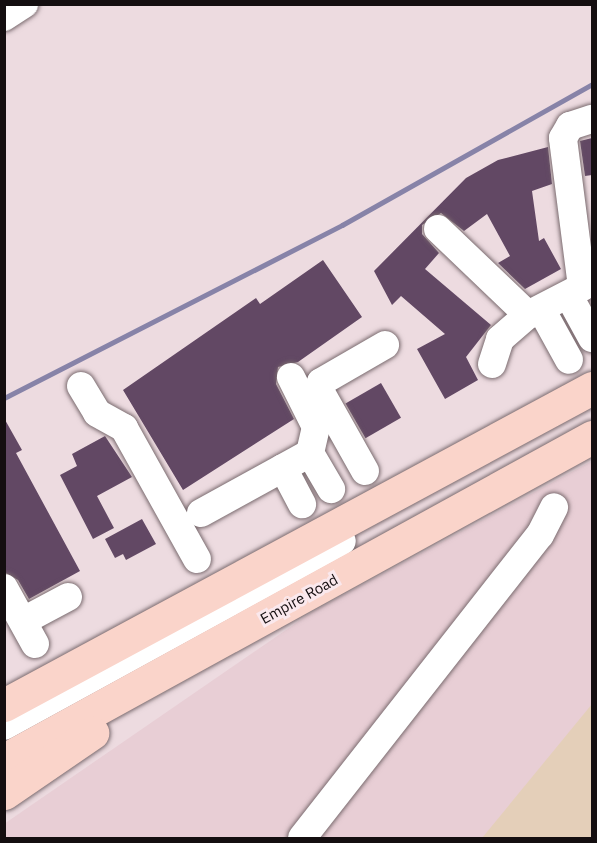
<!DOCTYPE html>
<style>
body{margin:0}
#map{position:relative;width:597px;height:843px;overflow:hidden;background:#eddbe0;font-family:"IBM Plex Sans",sans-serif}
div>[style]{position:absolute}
.built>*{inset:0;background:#e8ced5}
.green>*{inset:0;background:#e4cfb9}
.stream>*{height:5px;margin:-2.5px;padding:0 2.5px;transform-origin:2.5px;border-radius:2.5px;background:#8783a8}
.building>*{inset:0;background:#624864;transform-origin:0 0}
.roads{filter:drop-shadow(0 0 2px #7a6b6f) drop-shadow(0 0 2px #7a6b6f)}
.minor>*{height:28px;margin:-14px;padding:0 14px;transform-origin:14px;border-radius:14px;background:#fff}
.major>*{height:33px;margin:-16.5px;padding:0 16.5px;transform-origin:16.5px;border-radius:16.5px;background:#fad4ca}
span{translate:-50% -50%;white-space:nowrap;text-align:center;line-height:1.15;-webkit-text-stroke:6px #fae8ed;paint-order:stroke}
.street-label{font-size:15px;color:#140e10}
.frame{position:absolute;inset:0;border:6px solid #140e10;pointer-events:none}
</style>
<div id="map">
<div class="built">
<div style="clip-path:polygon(592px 461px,592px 838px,5px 838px,4px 824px,312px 612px)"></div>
</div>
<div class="green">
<div style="clip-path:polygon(592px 704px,592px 838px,482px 838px)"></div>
</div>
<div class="stream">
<div style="left:4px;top:398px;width:380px;rotate:-27.1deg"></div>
<div style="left:342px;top:225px;width:287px;rotate:-29.4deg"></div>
</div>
<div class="building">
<div style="clip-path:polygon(592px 138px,592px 175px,585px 176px,580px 141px)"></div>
<div style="clip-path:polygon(548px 147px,552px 184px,532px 191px,539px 241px,544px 238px,561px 269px,525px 289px,498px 263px,510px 256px,487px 214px,464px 231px,441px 213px,422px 225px,422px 234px,439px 253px,425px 269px,491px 325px,466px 357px,478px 380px,445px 399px,417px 349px,445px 334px,401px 296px,392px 305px,374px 271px,466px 178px,498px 160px)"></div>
<div style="clip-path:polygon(323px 260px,362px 317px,298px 362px,278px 367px,276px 384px,294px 419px,183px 490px,123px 390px,256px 298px,260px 304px)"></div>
<div style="left:381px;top:383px;width:40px;height:41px;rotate:60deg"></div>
<div style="clip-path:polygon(4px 418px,22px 450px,16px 453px,80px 571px,29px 599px,18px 580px,4px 572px)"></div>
<div style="clip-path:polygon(105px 436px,132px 477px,97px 496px,114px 528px,93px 539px,60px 475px,77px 466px,72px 454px)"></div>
<div style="clip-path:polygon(142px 519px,156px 544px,126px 560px,123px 554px,115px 558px,105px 539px)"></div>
</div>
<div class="roads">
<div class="minor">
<div style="left:4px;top:17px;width:24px;rotate:-33deg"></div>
<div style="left:438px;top:229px;width:124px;rotate:43.7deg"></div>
<div style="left:569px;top:296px;width:48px;rotate:61.3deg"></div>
<div style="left:541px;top:309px;width:58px;rotate:61.2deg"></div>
<div style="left:492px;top:364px;width:26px;rotate:-72deg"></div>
<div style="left:500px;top:339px;width:37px;rotate:-41deg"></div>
<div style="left:528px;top:315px;width:61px;rotate:-27.4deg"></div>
<div style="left:582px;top:287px;width:150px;rotate:-97.3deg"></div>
<div style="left:563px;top:138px;width:14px;rotate:-60deg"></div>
<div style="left:570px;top:126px;width:23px;rotate:-18deg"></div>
<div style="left:81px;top:386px;width:31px;rotate:59deg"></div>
<div style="left:97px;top:413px;width:31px;rotate:29deg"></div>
<div style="left:124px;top:428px;width:150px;rotate:60.9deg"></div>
<div style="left:310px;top:453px;width:42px;rotate:59.7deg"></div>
<div style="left:283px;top:468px;width:41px;rotate:62.2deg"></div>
<div style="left:365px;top:471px;width:94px;rotate:-119.3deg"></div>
<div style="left:319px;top:389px;width:7px;rotate:-74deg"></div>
<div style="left:321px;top:382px;width:74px;rotate:-30deg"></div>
<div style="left:201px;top:513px;width:124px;rotate:-28.8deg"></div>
<div style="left:310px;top:453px;width:27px;rotate:-77deg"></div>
<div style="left:316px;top:427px;width:56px;rotate:-116.6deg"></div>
<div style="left:4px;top:588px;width:64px;rotate:61deg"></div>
<div style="left:23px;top:621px;width:51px;rotate:-28.1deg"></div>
<div style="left:4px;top:726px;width:385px;rotate:-28.7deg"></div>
<div style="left:302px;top:838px;width:385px;rotate:-51.9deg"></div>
<div style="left:540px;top:535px;width:31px;rotate:-63deg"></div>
</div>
<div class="major">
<div style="left:4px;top:705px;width:668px;rotate:-28.33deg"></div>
<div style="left:4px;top:760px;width:671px;rotate:-28.78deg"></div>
<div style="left:4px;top:793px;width:107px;rotate:-34.3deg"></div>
</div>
</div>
<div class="street-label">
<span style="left:299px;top:599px;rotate:-29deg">Empire Road</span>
</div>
<div class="frame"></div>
</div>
